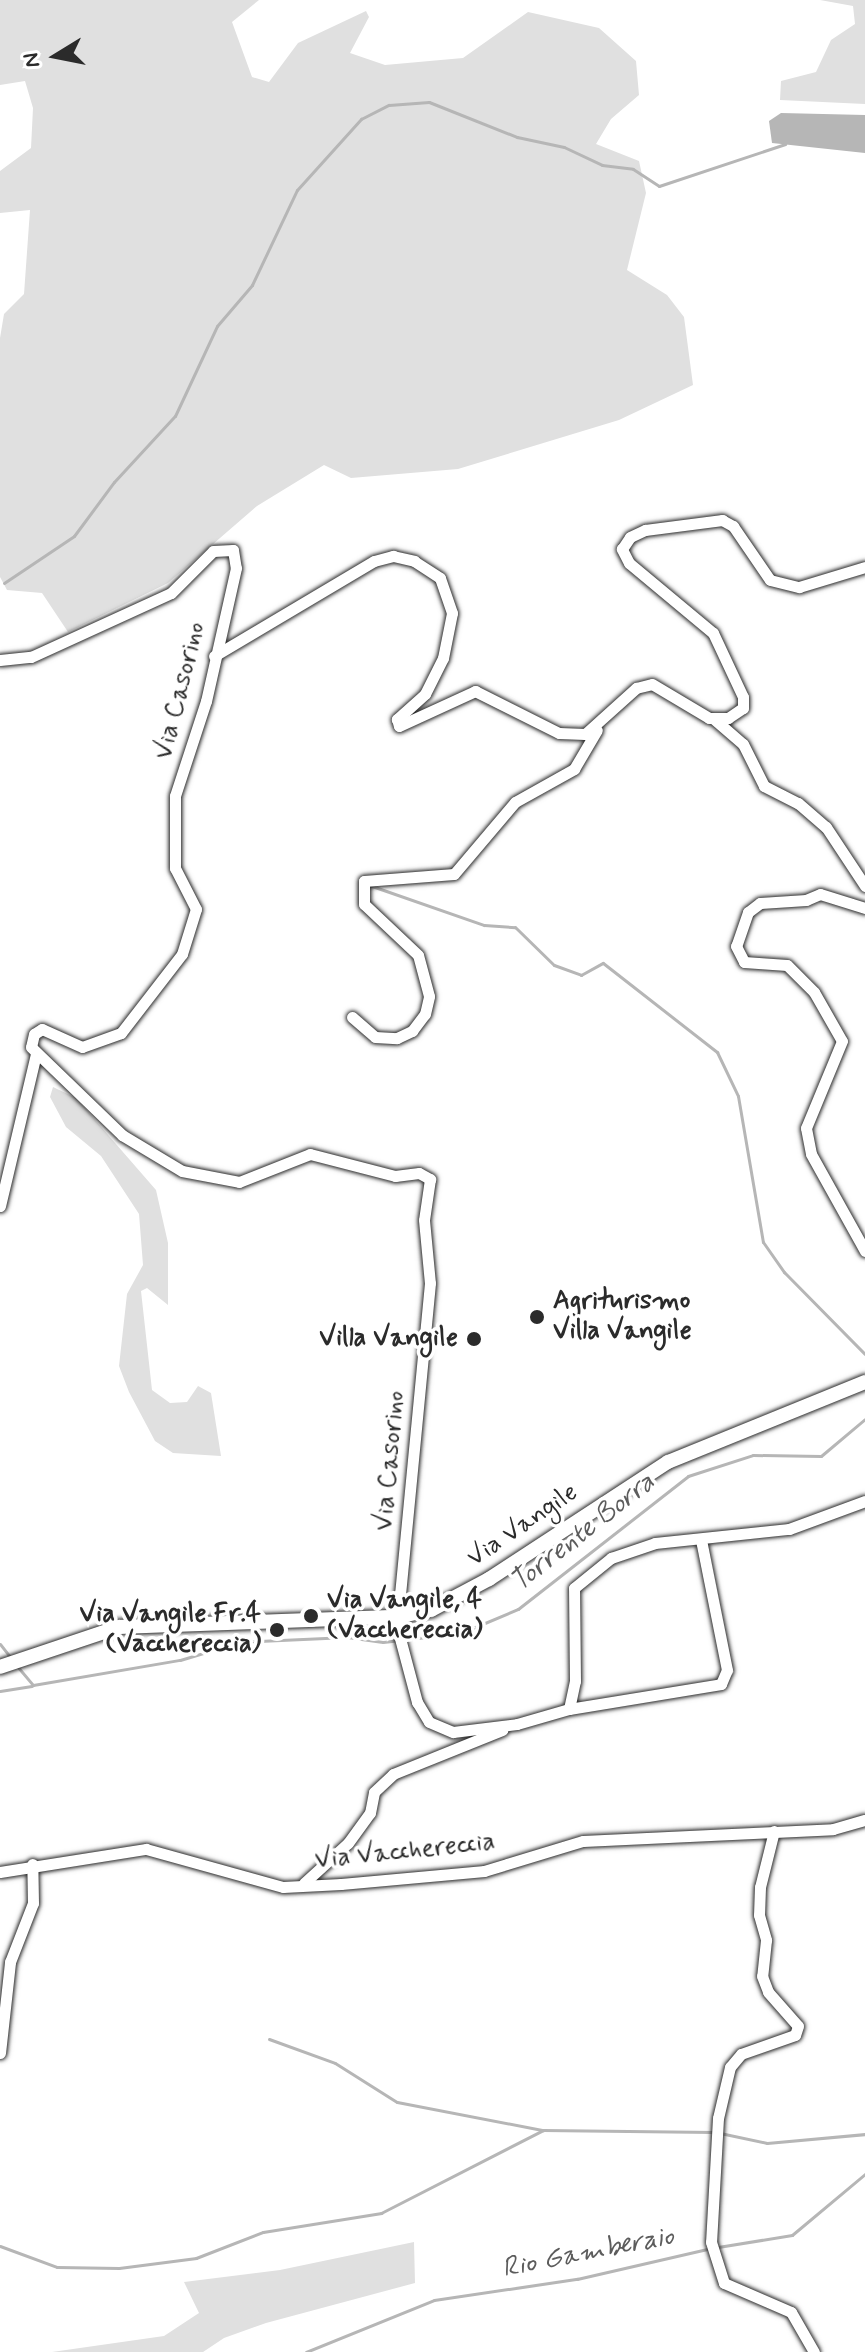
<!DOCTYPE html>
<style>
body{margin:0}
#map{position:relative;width:865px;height:2352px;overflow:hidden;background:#fff;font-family:Mynerve,sans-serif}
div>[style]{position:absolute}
.green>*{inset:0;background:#e0e0e0}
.water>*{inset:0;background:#b6b6b6}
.stream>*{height:3px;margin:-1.5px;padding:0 1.5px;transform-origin:1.5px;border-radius:1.5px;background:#b6b6b6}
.roads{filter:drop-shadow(0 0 2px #2b2b2b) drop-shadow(0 0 2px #2b2b2b)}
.minor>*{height:11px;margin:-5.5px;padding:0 5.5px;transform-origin:5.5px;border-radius:5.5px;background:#fff}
.tertiary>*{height:14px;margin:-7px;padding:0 7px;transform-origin:7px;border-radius:7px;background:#fff}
.dots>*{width:22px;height:22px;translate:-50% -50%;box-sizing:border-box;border:4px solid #fff;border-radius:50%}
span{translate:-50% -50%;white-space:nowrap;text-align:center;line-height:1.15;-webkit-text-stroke:7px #fff;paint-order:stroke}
.street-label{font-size:26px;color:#2b2b2b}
.poi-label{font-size:26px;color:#2b2b2b;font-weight:700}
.left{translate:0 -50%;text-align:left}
.right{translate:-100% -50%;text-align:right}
.water-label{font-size:28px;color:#5c5c5c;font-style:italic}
.north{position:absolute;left:16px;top:16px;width:80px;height:80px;-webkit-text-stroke:6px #fff;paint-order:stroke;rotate:260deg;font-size:22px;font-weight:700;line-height:32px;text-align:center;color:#2b2b2b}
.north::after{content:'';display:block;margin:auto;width:28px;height:36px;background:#2b2b2b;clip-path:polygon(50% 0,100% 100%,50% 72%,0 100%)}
</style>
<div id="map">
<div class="green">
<div style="clip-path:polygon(0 0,259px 0,232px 22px,252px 77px,269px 82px,298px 43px,366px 11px,369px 17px,350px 53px,385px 65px,463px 58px,528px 12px,599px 28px,636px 61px,639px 95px,611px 119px,596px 144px,639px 161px,646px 193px,627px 270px,667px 295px,684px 317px,693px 385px,619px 420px,458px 469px,351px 478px,324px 465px,257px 506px,168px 583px,68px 632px,42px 593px,7px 590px,0 577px,0 338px,4px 314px,24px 294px,30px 210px,0 213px,0 171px,31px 148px,33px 108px,25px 81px,0 85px)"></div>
<div style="clip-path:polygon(820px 0,865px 0,865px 104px,780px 100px,781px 81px,816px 72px,831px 40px,855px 24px,853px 6px)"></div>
<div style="clip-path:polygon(53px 1087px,76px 1098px,156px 1190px,168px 1243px,168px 1305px,147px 1288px,141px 1291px,152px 1390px,170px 1403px,187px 1402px,198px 1386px,211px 1393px,221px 1456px,173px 1453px,155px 1441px,129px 1392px,119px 1366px,127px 1294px,143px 1265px,139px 1214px,101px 1156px,66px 1127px,50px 1097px)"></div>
<div style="clip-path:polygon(414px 2242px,415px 2283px,266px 2323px,224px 2338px,203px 2352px,52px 2352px,164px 2336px,199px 2313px,184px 2282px,280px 2270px)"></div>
</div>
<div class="water">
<div style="clip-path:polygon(781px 113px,865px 115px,865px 153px,772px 143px,769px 121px)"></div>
</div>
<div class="stream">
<div style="left:4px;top:583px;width:84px;rotate:-33.9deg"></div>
<div style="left:74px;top:536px;width:67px;rotate:-53.5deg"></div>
<div style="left:114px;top:482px;width:90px;rotate:-47.3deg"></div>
<div style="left:175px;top:416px;width:99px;rotate:-65deg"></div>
<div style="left:217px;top:326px;width:54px;rotate:-49.5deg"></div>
<div style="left:252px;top:285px;width:105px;rotate:-64.7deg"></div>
<div style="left:297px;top:190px;width:96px;rotate:-48deg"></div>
<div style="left:361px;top:119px;width:31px;rotate:-27deg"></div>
<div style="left:389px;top:105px;width:40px;rotate:-4.3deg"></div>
<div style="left:429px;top:102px;width:95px;rotate:21.7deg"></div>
<div style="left:517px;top:137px;width:48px;rotate:12deg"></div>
<div style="left:564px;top:147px;width:42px;rotate:25.3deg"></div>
<div style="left:602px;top:165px;width:31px;rotate:7deg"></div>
<div style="left:633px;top:169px;width:31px;rotate:33deg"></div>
<div style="left:659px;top:186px;width:133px;rotate:-18.4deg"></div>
<div style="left:369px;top:885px;width:122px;rotate:19.2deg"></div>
<div style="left:484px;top:925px;width:31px;rotate:4deg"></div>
<div style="left:515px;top:927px;width:54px;rotate:44.3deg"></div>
<div style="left:554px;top:965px;width:29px;rotate:20deg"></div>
<div style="left:581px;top:975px;width:25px;rotate:-29deg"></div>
<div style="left:603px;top:963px;width:145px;rotate:38deg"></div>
<div style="left:717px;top:1052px;width:49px;rotate:64.5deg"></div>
<div style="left:738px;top:1096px;width:148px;rotate:80.3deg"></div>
<div style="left:763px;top:1242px;width:37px;rotate:55deg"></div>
<div style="left:784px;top:1272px;width:115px;rotate:45.4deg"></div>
<div style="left:0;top:1644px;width:16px;rotate:52deg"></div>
<div style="left:17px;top:1666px;width:25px;rotate:50deg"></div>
<div style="left:33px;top:1685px;width:149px;rotate:-9.7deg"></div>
<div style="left:180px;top:1660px;width:63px;rotate:-16.7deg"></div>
<div style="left:240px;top:1642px;width:107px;rotate:-2.7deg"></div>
<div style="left:347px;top:1637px;width:36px;rotate:8deg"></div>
<div style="left:383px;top:1642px;width:79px;rotate:-6.6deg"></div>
<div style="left:461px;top:1633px;width:62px;rotate:-22.8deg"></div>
<div style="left:518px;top:1609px;width:216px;rotate:-38deg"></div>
<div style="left:688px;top:1476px;width:68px;rotate:-17.9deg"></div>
<div style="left:753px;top:1455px;width:68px;rotate:0.8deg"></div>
<div style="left:821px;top:1456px;width:57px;rotate:-40.1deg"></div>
<div style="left:0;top:1691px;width:32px;rotate:-9deg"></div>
<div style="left:269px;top:2039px;width:70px;rotate:20deg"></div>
<div style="left:335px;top:2063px;width:73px;rotate:32.2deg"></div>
<div style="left:397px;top:2102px;width:149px;rotate:10.9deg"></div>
<div style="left:720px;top:2133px;width:48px;rotate:12deg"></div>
<div style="left:767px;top:2143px;width:98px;rotate:-5.2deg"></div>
<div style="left:0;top:2246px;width:61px;rotate:20.2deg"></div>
<div style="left:57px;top:2267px;width:62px;rotate:0.9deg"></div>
<div style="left:119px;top:2268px;width:78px;rotate:-7.4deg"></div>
<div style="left:196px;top:2258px;width:72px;rotate:-21.2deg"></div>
<div style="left:263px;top:2232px;width:120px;rotate:-9.1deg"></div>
<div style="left:381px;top:2213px;width:182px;rotate:-27.1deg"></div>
<div style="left:543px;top:2130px;width:170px;rotate:0.7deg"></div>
<div style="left:718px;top:2247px;width:75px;rotate:-9.2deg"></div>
<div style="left:792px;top:2235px;width:95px;rotate:-39.9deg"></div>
<div style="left:306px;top:2352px;width:138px;rotate:-22.1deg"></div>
<div style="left:434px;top:2300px;width:145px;rotate:-8.4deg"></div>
<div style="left:577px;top:2279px;width:138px;rotate:-13deg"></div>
</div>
<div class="roads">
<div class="minor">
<div style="left:214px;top:656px;width:186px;rotate:-30.7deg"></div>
<div style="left:374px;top:561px;width:20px;rotate:-15deg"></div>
<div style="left:393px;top:556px;width:22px;rotate:13deg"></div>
<div style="left:414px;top:561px;width:31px;rotate:33deg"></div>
<div style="left:440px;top:578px;width:37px;rotate:71deg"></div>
<div style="left:452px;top:613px;width:46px;rotate:101.3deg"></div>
<div style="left:443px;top:658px;width:40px;rotate:116.6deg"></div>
<div style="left:425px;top:694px;width:38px;rotate:138deg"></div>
<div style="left:397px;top:719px;width:7px;rotate:74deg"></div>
<div style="left:399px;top:726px;width:84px;rotate:-24.7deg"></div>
<div style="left:475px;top:691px;width:94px;rotate:26.6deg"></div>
<div style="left:559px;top:733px;width:26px;rotate:2deg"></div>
<div style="left:585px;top:734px;width:69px;rotate:-42deg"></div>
<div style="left:636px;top:688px;width:16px;rotate:-14deg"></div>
<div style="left:652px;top:684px;width:66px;rotate:30.8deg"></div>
<div style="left:709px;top:718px;width:19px"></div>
<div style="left:728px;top:718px;width:18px;rotate:-34deg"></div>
<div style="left:743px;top:708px;width:11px;rotate:-90deg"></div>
<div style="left:743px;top:697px;width:71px;rotate:-115.1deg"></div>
<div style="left:713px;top:633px;width:109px;rotate:-140.2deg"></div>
<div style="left:629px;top:563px;width:16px;rotate:-117deg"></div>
<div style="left:622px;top:549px;width:14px;rotate:-56deg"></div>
<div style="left:630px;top:537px;width:17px;rotate:-25deg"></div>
<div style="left:645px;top:530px;width:78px;rotate:-7.4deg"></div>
<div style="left:722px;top:520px;width:13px;rotate:29deg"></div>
<div style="left:733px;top:526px;width:65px;rotate:55.6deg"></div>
<div style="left:770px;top:580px;width:30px;rotate:14deg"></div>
<div style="left:799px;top:587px;width:69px;rotate:-16.9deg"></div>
<div style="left:0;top:660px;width:31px;rotate:-6deg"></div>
<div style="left:31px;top:657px;width:154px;rotate:-24.6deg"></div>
<div style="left:171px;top:593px;width:59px;rotate:-45deg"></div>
<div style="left:213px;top:551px;width:20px;rotate:-3deg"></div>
<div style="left:233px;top:550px;width:18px;rotate:81deg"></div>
<div style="left:236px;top:568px;width:136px;rotate:102.7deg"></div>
<div style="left:206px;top:701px;width:100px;rotate:108.1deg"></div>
<div style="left:175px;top:796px;width:72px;rotate:90deg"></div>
<div style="left:175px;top:868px;width:46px;rotate:62.9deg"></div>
<div style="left:196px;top:909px;width:47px;rotate:107.3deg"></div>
<div style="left:182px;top:954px;width:100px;rotate:127.7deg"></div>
<div style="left:121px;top:1033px;width:41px;rotate:160.3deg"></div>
<div style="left:82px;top:1047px;width:44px;rotate:-155.8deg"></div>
<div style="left:42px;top:1029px;width:9px;rotate:148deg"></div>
<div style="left:34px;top:1034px;width:13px;rotate:103deg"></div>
<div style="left:31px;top:1047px;width:127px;rotate:44deg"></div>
<div style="left:122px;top:1135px;width:70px;rotate:31deg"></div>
<div style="left:182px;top:1171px;width:58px;rotate:10.9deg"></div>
<div style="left:239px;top:1182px;width:76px;rotate:-21.5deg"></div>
<div style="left:310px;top:1154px;width:88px;rotate:14.5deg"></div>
<div style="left:395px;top:1176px;width:24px;rotate:-7deg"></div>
<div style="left:419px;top:1173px;width:13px;rotate:29deg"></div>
<div style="left:430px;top:1179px;width:41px;rotate:98.3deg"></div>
<div style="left:424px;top:1220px;width:63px;rotate:84.6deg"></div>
<div style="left:430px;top:1283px;width:346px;rotate:95.5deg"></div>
<div style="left:397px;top:1627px;width:78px;rotate:75.1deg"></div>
<div style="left:417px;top:1702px;width:23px;rotate:59deg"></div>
<div style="left:429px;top:1722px;width:26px;rotate:23deg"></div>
<div style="left:453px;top:1732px;width:64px;rotate:-7.1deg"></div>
<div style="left:517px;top:1724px;width:54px;rotate:-16.1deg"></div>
<div style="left:569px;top:1709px;width:29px;rotate:-78deg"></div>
<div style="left:575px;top:1681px;width:93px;rotate:-90.6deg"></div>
<div style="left:574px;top:1588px;width:48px;rotate:-39deg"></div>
<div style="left:611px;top:1558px;width:46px;rotate:-18.8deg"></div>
<div style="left:655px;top:1543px;width:135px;rotate:-6deg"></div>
<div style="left:789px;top:1529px;width:81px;rotate:-20.2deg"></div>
<div style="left:714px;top:719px;width:38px;rotate:41deg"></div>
<div style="left:743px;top:744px;width:47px;rotate:63.4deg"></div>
<div style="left:764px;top:786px;width:38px;rotate:27deg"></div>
<div style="left:798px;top:803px;width:37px;rotate:41deg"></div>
<div style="left:826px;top:827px;width:71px;rotate:56.5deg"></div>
<div style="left:865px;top:908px;width:47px;rotate:-162.7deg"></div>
<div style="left:820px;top:894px;width:15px;rotate:157deg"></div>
<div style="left:806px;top:900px;width:46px;rotate:176.3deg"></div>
<div style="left:760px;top:903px;width:15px;rotate:143deg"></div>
<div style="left:748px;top:912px;width:36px;rotate:109deg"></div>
<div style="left:736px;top:946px;width:18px;rotate:63deg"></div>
<div style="left:744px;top:962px;width:43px;rotate:4deg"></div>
<div style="left:787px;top:965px;width:38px;rotate:45deg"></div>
<div style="left:814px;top:992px;width:56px;rotate:60.3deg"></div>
<div style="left:842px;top:1041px;width:94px;rotate:112.5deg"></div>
<div style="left:806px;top:1128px;width:26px;rotate:79deg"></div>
<div style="left:811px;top:1154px;width:111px;rotate:60.9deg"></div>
<div style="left:352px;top:1017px;width:30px;rotate:41deg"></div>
<div style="left:375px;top:1037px;width:22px;rotate:3deg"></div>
<div style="left:397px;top:1038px;width:17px;rotate:-25deg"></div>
<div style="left:412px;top:1031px;width:21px;rotate:-53deg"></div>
<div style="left:425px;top:1014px;width:18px;rotate:-77deg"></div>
<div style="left:429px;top:996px;width:42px;rotate:-105deg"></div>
<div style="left:418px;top:955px;width:74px;rotate:-136.6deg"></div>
<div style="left:364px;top:904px;width:23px;rotate:-90deg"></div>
<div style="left:364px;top:881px;width:90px;rotate:-4.4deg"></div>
<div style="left:454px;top:874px;width:94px;rotate:-49.7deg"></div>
<div style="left:515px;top:802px;width:68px;rotate:-29.2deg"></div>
<div style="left:574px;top:769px;width:45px;rotate:-59.5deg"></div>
<div style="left:0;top:1206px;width:156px;rotate:-76.7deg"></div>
<div style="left:569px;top:1709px;width:154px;rotate:-9.3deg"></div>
<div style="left:721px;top:1684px;width:15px;rotate:-67deg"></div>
<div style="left:727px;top:1670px;width:133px;rotate:-101.3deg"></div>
<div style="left:774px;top:1831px;width:58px;rotate:104deg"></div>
<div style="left:760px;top:1887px;width:28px;rotate:92deg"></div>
<div style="left:759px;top:1915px;width:26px;rotate:74deg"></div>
<div style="left:766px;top:1940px;width:36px;rotate:96deg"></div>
<div style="left:762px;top:1976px;width:17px;rotate:69deg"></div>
<div style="left:768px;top:1992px;width:45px;rotate:48.6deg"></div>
<div style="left:798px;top:2026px;width:9px;rotate:108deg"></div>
<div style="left:795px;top:2035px;width:57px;rotate:160.6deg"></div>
<div style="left:741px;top:2054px;width:17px;rotate:130deg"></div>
<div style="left:730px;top:2067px;width:52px;rotate:103.2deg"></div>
<div style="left:718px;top:2118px;width:124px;rotate:93.2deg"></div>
<div style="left:711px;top:2242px;width:43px;rotate:72.4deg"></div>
<div style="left:724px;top:2283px;width:73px;rotate:23.4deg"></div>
<div style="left:791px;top:2312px;width:46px;rotate:60.1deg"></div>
<div style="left:0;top:1872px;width:148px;rotate:-9deg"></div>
<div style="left:146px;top:1849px;width:142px;rotate:15.5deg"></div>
<div style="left:283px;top:1887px;width:58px;rotate:-3deg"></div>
<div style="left:341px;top:1884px;width:144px;rotate:-5.2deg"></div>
<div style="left:484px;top:1871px;width:103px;rotate:-16.9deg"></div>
<div style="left:583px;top:1841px;width:250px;rotate:-2.7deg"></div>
<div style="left:833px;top:1829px;width:33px;rotate:-16deg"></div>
<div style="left:304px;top:1883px;width:59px;rotate:-42.3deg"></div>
<div style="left:348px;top:1843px;width:37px;rotate:-54deg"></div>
<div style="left:370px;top:1813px;width:21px;rotate:-79deg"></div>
<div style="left:374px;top:1792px;width:26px;rotate:-43deg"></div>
<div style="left:393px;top:1774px;width:118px;rotate:-22deg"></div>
<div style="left:0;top:2053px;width:92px;rotate:-83.7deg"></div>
<div style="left:10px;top:1962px;width:63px;rotate:-68.7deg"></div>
<div style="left:33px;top:1903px;width:39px;rotate:-91deg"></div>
</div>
<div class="tertiary">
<div style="left:0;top:1667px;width:126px;rotate:-18.6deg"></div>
<div style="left:119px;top:1627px;width:278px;rotate:-2.1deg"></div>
<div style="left:397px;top:1617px;width:35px;rotate:-12deg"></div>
<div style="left:431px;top:1610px;width:66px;rotate:-28.1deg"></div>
<div style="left:489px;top:1579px;width:214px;rotate:-33.2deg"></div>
<div style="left:668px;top:1462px;width:213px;rotate:-22.1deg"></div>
</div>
</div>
<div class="dots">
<div style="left:537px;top:1317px;background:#2b2b2b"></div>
<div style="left:474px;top:1339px;background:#2b2b2b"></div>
<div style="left:311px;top:1616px;background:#2b2b2b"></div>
<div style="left:277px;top:1630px;background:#2b2b2b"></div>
</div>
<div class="street-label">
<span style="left:181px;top:691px;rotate:-76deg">Via Casorino</span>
<span style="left:391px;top:1461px;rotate:-85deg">Via Casorino</span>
<span style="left:523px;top:1526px;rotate:-34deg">Via Vangile</span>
<span style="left:405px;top:1852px;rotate:-6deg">Via Vacchereccia</span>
</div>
<div class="poi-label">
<span class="left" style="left:553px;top:1317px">Agriturismo<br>Villa Vangile</span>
<span class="right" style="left:458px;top:1339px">Villa Vangile</span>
<span class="left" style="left:327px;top:1616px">Via Vangile, 4<br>(Vacchereccia)</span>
<span class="right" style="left:261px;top:1630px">Via Vangile Fr.4<br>(Vacchereccia)</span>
</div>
<div class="water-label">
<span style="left:583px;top:1533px;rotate:-38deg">Torrente Borra</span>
<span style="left:588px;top:2253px;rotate:-11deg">Rio Gamberaio</span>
</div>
<div class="north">N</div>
</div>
